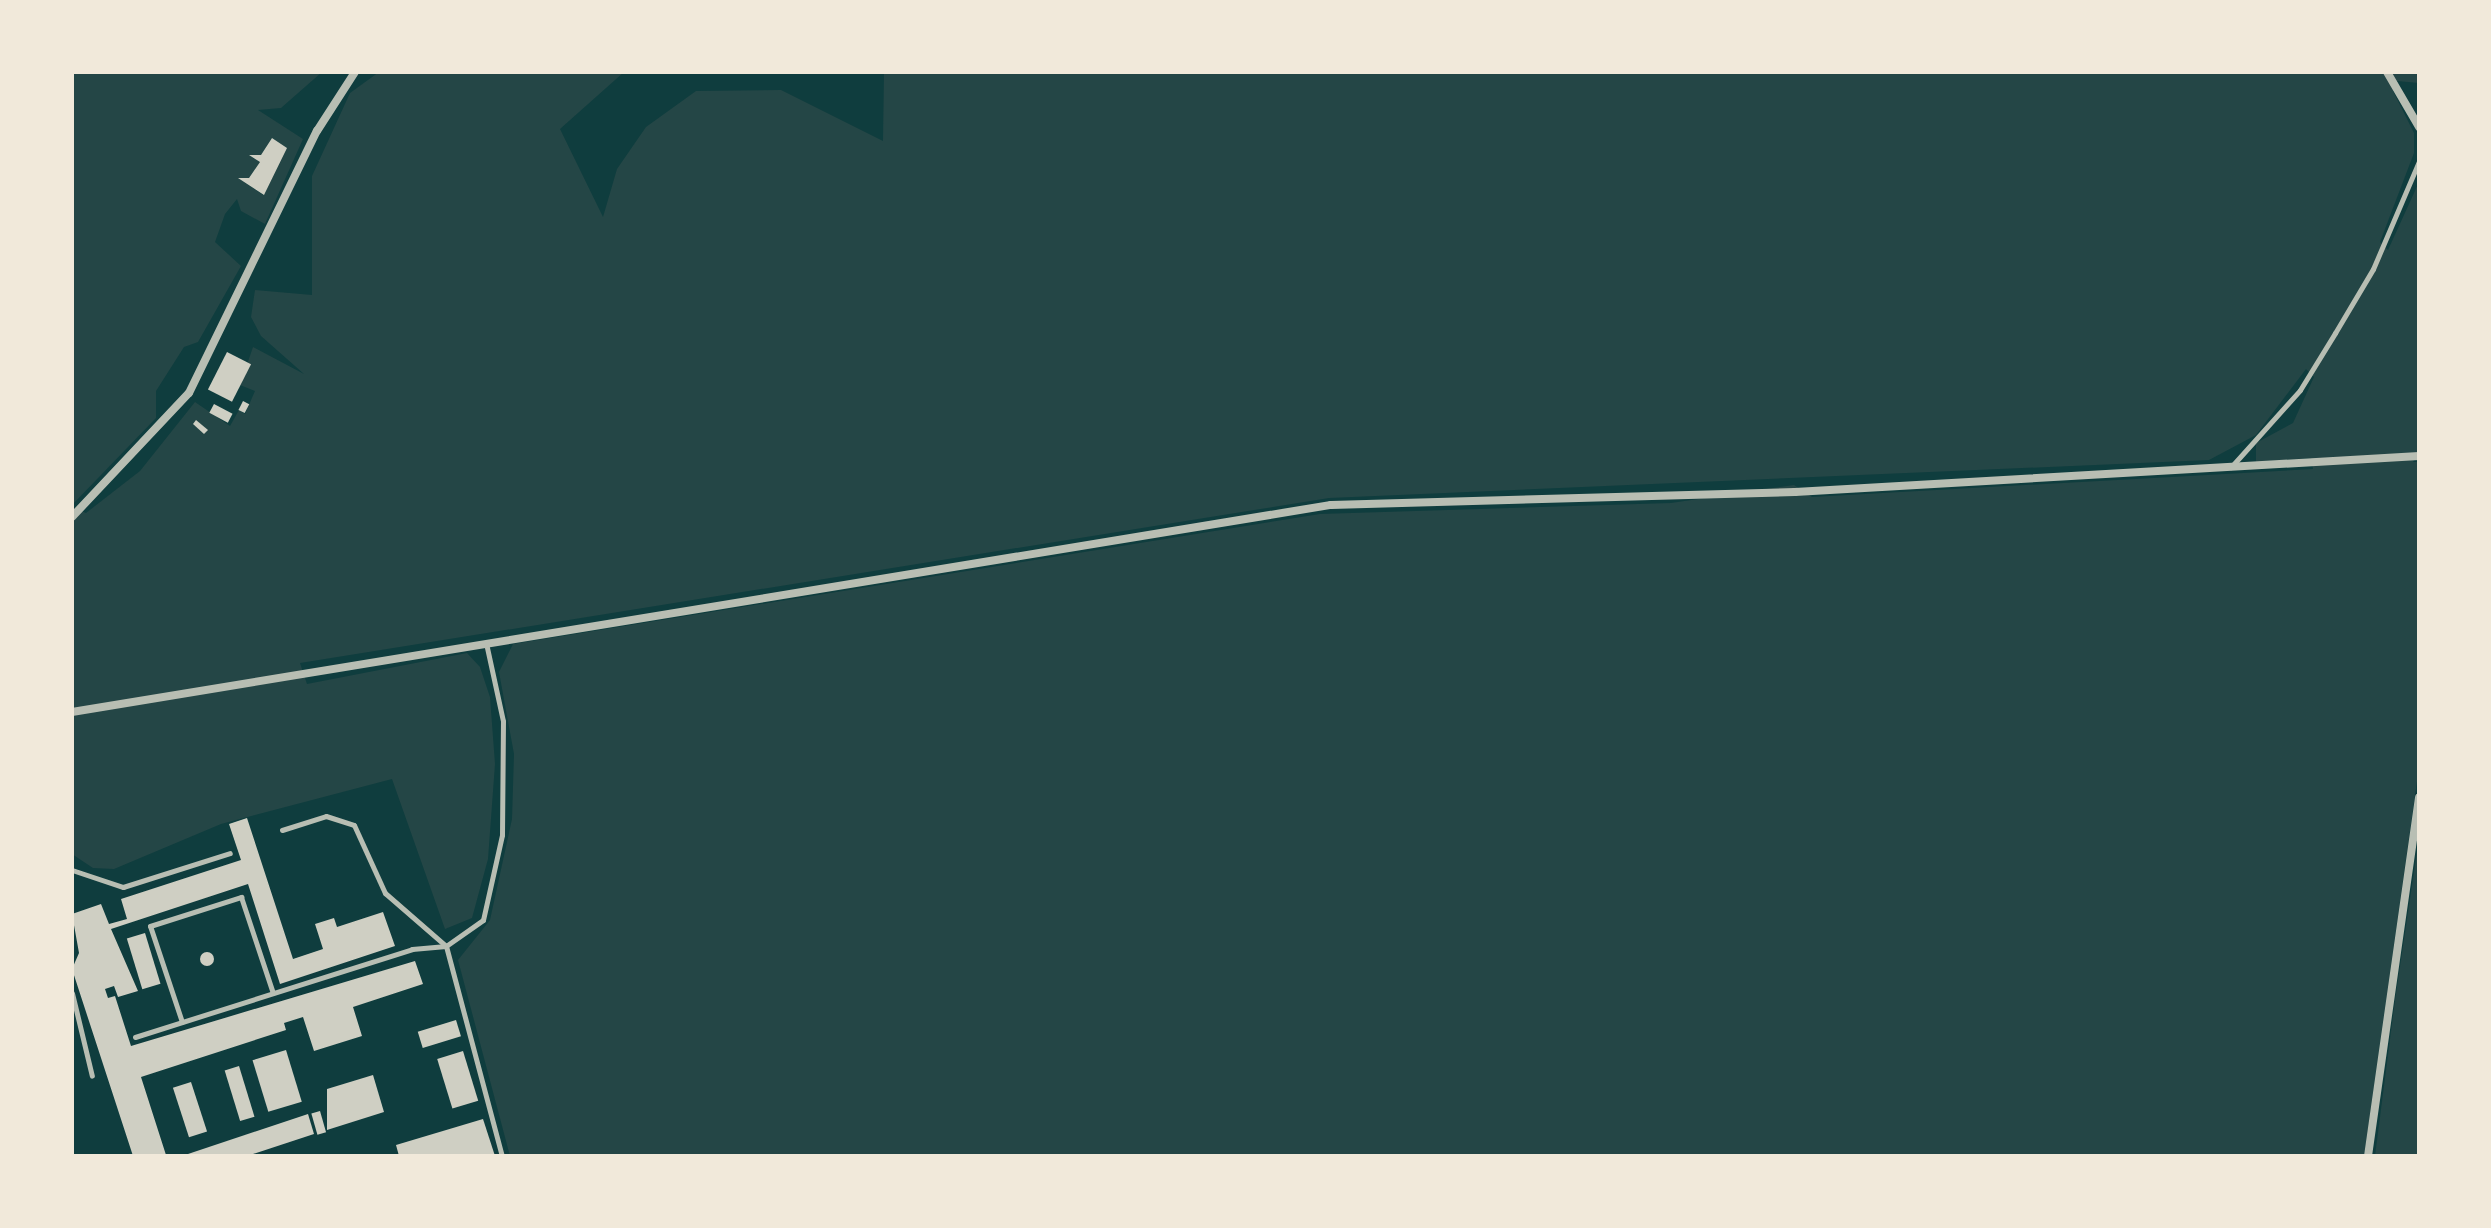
<!DOCTYPE html>
<style>
body{margin:0}
#map{position:relative;width:2491px;height:1228px;overflow:hidden;background:#0f3d3e;font-family:Lato,sans-serif}
div>[style]{position:absolute}
.green>*{inset:0;background:#244646}
.building>*{inset:0;background:#cfcfc3;transform-origin:0 0}
.round{border-radius:50%}
.service>*{height:5px;margin:-2.5px;padding:0 2.5px;transform-origin:2.5px;border-radius:2.5px;background:#b8beb3}
.minor>*{height:8px;margin:-4px;padding:0 4px;transform-origin:4px;border-radius:4px;background:#b8beb3}
span{translate:-50% -50%;white-space:nowrap;text-align:center;line-height:1.15;-webkit-text-stroke:8px #f1e9da;paint-order:stroke}
.frame{position:absolute;inset:0;border:74px solid #f1e9da;pointer-events:none}
</style>
<div id="map">
<div class="green">
<div style="clip-path:polygon(evenodd,72px 72px,322px 72px,281px 108px,258px 110px,303px 139px,265px 224px,241px 211px,237px 199px,225px 214px,215px 242px,241px 266px,198px 342px,184px 347px,156px 391px,156px 418px,72px 505px,72px 72px,272px 138px,286px 148px,263px 195px,239px 178px,249px 178px,260px 162px,249px 155px,261px 155px,272px 138px)"></div>
<div style="clip-path:polygon(379px 72px,624px 72px,560px 129px,603px 217px,617px 169px,646px 127px,696px 91px,781px 90px,883px 141px,884px 72px,2419px 72px,2419px 83px,2397px 81px,2393px 91px,2414px 133px,2414px 153px,2380px 242px,2388px 250px,2419px 182px,2419px 451px,2413px 462px,2419px 462px,2419px 767px,2364px 1156px,510px 1156px,458px 960px,490px 920px,512px 819px,514px 754px,499px 672px,513px 644px,1320px 514px,1671px 503px,1794px 485px,1812px 497px,2313px 469px,2311px 458px,2256px 462px,2256px 443px,2293px 423px,2314px 377px,2306px 369px,2256px 435px,2209px 460px,1329px 498px,300px 663px,307px 684px,467px 653px,480px 667px,490px 697px,495px 764px,488px 859px,472px 918px,445px 929px,392px 779px,221px 824px,114px 869px,93px 868px,72px 854px,72px 507px,86px 513px,140px 471px,195px 402px,230px 426px,239px 410px,245px 414px,255px 391px,240px 385px,253px 347px,304px 374px,261px 336px,251px 317px,255px 290px,312px 295px,312px 176px,350px 93px)"></div>
<div style="clip-path:polygon(2419px 838px,2419px 1156px,2375px 1156px,2395px 1000px)"></div>
</div>
<div class="building">
<div style="clip-path:polygon(272px 138px,287px 148px,264px 195px,238px 178px,249px 178px,260px 162px,249px 155px,261px 155px)"></div>
<div style="left:227px;top:352px;width:27px;height:42px;rotate:27deg"></div>
<div style="left:243px;top:401px;width:7px;height:10px;rotate:27deg"></div>
<div style="left:214px;top:404px;width:21px;height:10px;rotate:28deg"></div>
<div style="clip-path:polygon(196px 420px,208px 430px,204px 434px,193px 424px)"></div>
<div style="clip-path:polygon(247px 818px,293px 959px,323px 949px,315px 924px,334px 918px,337px 927px,383px 912px,395px 946px,280px 984px,248px 884px,111px 929px,138px 991px,118px 997px,114px 986px,105px 989px,108px 998px,115px 996px,131px 1046px,415px 961px,423px 984px,353px 1007px,362px 1036px,314px 1051px,303px 1017px,284px 1023px,286px 1030px,141px 1077px,166px 1155px,133px 1156px,72px 969px,79px 953px,72px 914px,101px 904px,109px 924px,127px 919px,121px 899px,241px 860px,229px 824px)"></div>
<div style="left:145px;top:933px;width:53px;height:19px;rotate:73deg"></div>
<div class="round" style="left:200px;top:952px;width:14px;height:14px"></div>
<div style="left:456px;top:1020px;width:17px;height:40px;rotate:73deg"></div>
<div style="left:286px;top:1050px;width:54px;height:35px;rotate:73deg"></div>
<div style="left:463px;top:1051px;width:52px;height:27px;rotate:73deg"></div>
<div style="left:239px;top:1066px;width:53px;height:15px;rotate:73deg"></div>
<div style="clip-path:polygon(373px 1075px,384px 1112px,327px 1130px,327px 1089px)"></div>
<div style="left:191px;top:1082px;width:52px;height:19px;rotate:72deg"></div>
<div style="left:320px;top:1111px;width:22px;height:9px;rotate:74deg"></div>
<div style="clip-path:polygon(308px 1114px,314px 1134px,247px 1156px,182px 1156px)"></div>
<div style="clip-path:polygon(483px 1119px,495px 1156px,399px 1156px,396px 1145px)"></div>
</div>
<div class="service">
<div style="left:2231px;top:467px;width:103px;rotate:-48.1deg"></div>
<div style="left:2300px;top:390px;width:67px;rotate:-58.4deg"></div>
<div style="left:2335px;top:333px;width:74px;rotate:-59.3deg"></div>
<div style="left:2373px;top:269px;width:117px;rotate:-66.9deg"></div>
<div style="left:282px;top:830px;width:46px;rotate:-17.7deg"></div>
<div style="left:326px;top:816px;width:29px;rotate:18deg"></div>
<div style="left:354px;top:825px;width:75px;rotate:65.5deg"></div>
<div style="left:385px;top:893px;width:81px;rotate:41deg"></div>
<div style="left:446px;top:946px;width:45px;rotate:-35.1deg"></div>
<div style="left:483px;top:920px;width:87px;rotate:-77.4deg"></div>
<div style="left:502px;top:835px;width:114px;rotate:-89.5deg"></div>
<div style="left:503px;top:721px;width:80px;rotate:-102.3deg"></div>
<div style="left:72px;top:870px;width:54px;rotate:18.4deg"></div>
<div style="left:123px;top:887px;width:112px;rotate:-17.6deg"></div>
<div style="left:72px;top:993px;width:85px;rotate:76.5deg"></div>
<div style="left:182px;top:1022px;width:101px;rotate:-108.4deg"></div>
<div style="left:150px;top:926px;width:96px;rotate:-17.7deg"></div>
<div style="left:241px;top:897px;width:101px;rotate:71.6deg"></div>
<div style="left:135px;top:1037px;width:291px;rotate:-17.6deg"></div>
<div style="left:412px;top:949px;width:34px;rotate:-5deg"></div>
<div style="left:446px;top:946px;width:217px;rotate:75.1deg"></div>
</div>
<div class="minor">
<div style="left:2387px;top:72px;width:64px;rotate:59.8deg"></div>
<div style="left:72px;top:517px;width:170px;rotate:-46.7deg"></div>
<div style="left:189px;top:393px;width:292px;rotate:-64deg"></div>
<div style="left:317px;top:131px;width:70px;rotate:-57.2deg"></div>
<div style="left:72px;top:712px;width:1276px;rotate:-9.34deg"></div>
<div style="left:1331px;top:505px;width:464px;rotate:-1.6deg"></div>
<div style="left:1795px;top:492px;width:625px;rotate:-3.3deg"></div>
<div style="left:2368px;top:1156px;width:362px;rotate:-81.9deg"></div>
</div>
<div class="frame"></div>
</div>
